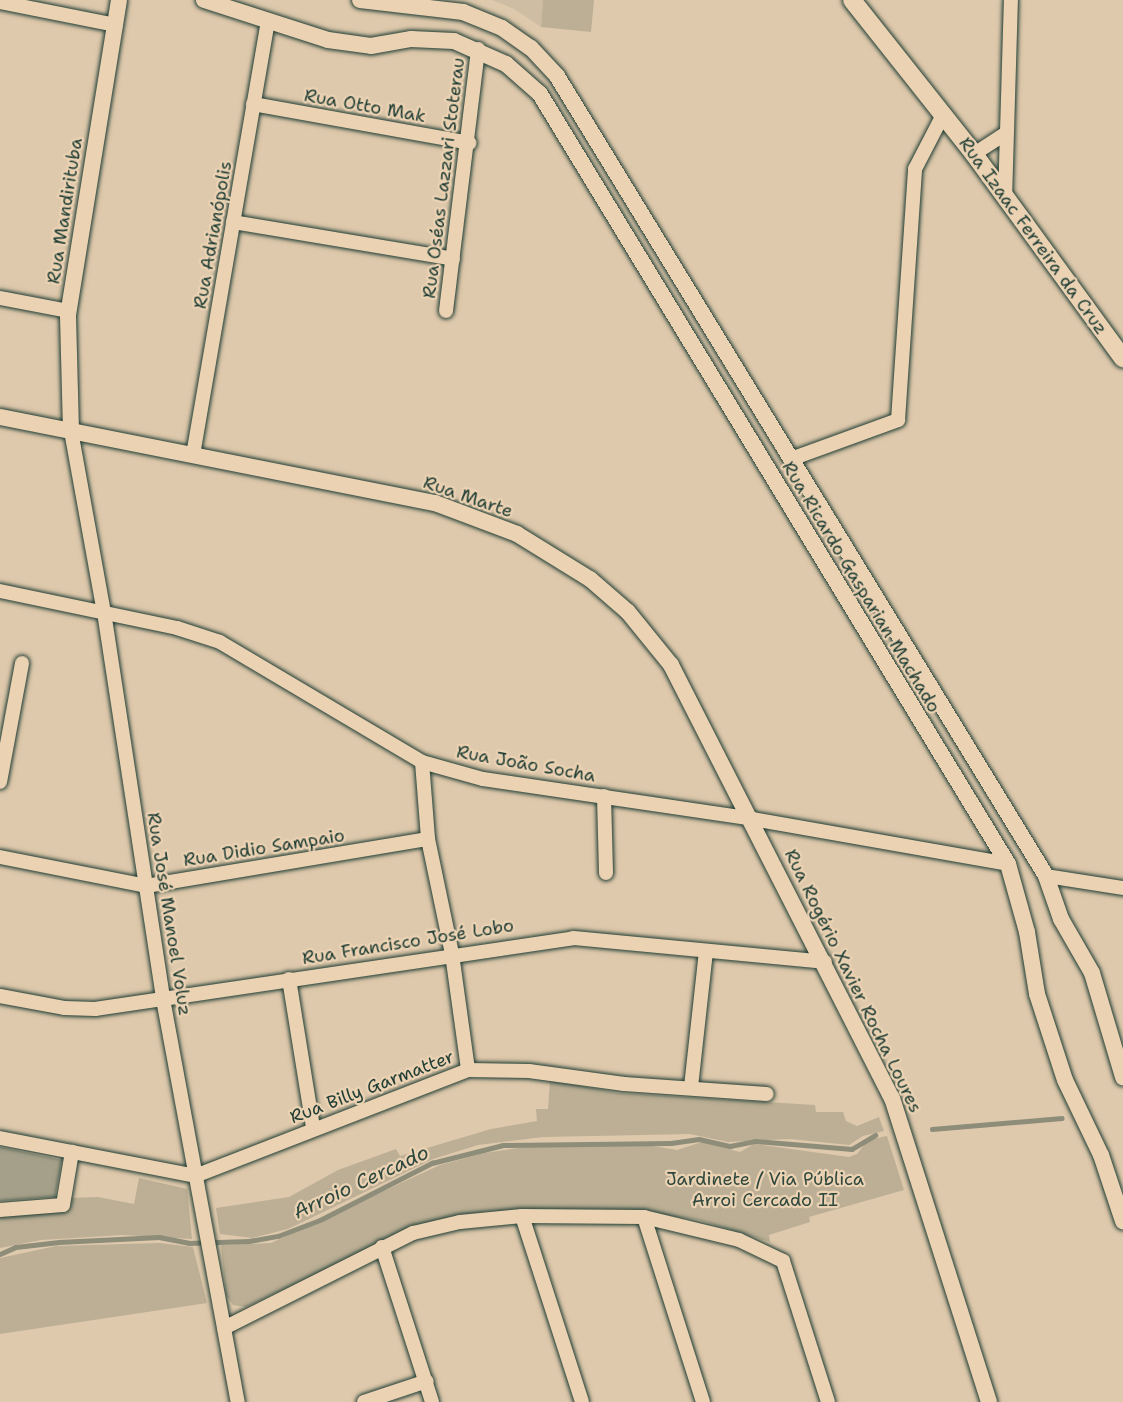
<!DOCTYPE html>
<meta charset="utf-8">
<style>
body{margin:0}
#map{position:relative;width:1123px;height:1402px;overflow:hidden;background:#dfc9ac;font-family:"Shantell Sans",sans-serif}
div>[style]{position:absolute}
.built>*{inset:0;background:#cebda2}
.green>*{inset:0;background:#bcaf95}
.stream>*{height:4.5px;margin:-2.25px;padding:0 2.25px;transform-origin:2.25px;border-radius:2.25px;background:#8d8d79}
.building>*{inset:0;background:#a5a089}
.roads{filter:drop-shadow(0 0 2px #1f3d34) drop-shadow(0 0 2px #1f3d34)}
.minor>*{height:14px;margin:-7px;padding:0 7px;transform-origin:7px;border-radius:7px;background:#ebd2b3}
.tertiary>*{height:16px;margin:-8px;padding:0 8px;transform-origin:8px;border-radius:8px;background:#ebd2b3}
.secondary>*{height:18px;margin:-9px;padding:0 9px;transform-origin:9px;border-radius:9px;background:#ebd2b3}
span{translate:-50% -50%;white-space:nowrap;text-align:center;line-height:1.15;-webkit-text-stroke:4.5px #ebd2b3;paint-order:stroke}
.street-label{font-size:18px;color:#1f3d34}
.park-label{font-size:18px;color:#2f483e}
.water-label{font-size:20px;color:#30493e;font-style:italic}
</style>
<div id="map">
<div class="built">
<div style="clip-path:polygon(492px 0,543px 0,541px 27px,514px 9px)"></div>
</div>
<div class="green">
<div style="clip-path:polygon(543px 0,594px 0,591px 32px,541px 27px)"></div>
<div style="clip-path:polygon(550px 1080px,618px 1093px,815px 1105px,816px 1112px,843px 1112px,846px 1121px,857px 1126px,879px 1117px,884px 1131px,863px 1136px,849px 1145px,790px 1139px,728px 1142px,690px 1134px,543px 1137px,478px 1145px,433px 1159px,288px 1229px,252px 1238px,220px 1234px,216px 1208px,289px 1197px,338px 1170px,396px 1149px,400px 1156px,491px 1129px,537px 1121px,536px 1109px,548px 1109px)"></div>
<div style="clip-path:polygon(887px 1136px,904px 1190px,809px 1217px,810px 1222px,769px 1235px,770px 1242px,699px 1220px,645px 1212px,487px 1211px,416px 1226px,246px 1307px,233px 1305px,226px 1295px,221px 1245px,271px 1243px,440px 1165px,484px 1153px,539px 1145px,647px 1145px,677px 1150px,702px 1142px,740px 1152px,754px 1144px,849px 1157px,857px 1154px,868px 1140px)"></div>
<div style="clip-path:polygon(139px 1178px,187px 1189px,192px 1239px,123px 1235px,41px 1240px,0 1248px,0 1215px,68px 1198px,98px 1197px,134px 1204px)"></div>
<div style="clip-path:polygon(160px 1243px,193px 1247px,207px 1303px,0 1334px,0 1258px,56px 1246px)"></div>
</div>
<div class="stream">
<div style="left:932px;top:1129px;width:130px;rotate:-4.8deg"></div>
<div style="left:0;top:1254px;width:17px;rotate:-24deg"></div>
<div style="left:16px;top:1247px;width:43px;rotate:-6.6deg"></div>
<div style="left:59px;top:1242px;width:100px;rotate:-2.9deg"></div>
<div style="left:159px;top:1237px;width:31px;rotate:11deg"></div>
<div style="left:189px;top:1243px;width:60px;rotate:-1.9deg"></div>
<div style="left:249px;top:1241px;width:29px;rotate:-10deg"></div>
<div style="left:278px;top:1236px;width:45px;rotate:-20.9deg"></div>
<div style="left:320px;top:1220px;width:126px;rotate:-27deg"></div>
<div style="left:432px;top:1163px;width:73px;rotate:-14.2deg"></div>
<div style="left:503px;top:1145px;width:168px;rotate:-0.7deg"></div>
<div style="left:671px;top:1143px;width:28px;rotate:-8deg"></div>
<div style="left:699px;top:1139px;width:32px;rotate:13deg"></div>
<div style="left:730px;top:1146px;width:25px;rotate:-11deg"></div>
<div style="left:755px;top:1141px;width:97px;rotate:4.7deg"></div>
<div style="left:852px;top:1149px;width:27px;rotate:-31deg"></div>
</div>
<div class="building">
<div style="clip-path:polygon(0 1147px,62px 1160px,55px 1197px,0 1201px)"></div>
</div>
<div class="roads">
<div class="minor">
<div style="left:0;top:2px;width:118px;rotate:11.2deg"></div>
<div style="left:253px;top:104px;width:220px;rotate:10.2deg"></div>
<div style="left:974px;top:154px;width:37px;rotate:-33deg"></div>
<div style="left:1005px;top:199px;width:199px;rotate:-88.3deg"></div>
<div style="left:233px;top:222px;width:223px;rotate:9.5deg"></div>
<div style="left:0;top:298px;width:70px;rotate:10.7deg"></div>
<div style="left:446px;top:311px;width:264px;rotate:-83deg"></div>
<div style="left:71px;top:431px;width:184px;rotate:79.7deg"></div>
<div style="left:104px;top:612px;width:391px;rotate:81.3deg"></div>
<div style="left:163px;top:999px;width:410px;rotate:79.5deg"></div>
<div style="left:193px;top:455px;width:441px;rotate:-80.2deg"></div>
<div style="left:791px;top:459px;width:114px;rotate:-20deg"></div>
<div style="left:898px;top:420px;width:252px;rotate:-86.1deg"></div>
<div style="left:915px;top:169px;width:61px;rotate:-62.6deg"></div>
<div style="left:0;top:591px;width:181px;rotate:11.8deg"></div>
<div style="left:177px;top:628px;width:45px;rotate:18deg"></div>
<div style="left:220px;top:642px;width:235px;rotate:30.7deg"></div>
<div style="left:422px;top:762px;width:63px;rotate:15.6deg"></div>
<div style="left:483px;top:779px;width:273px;rotate:8.4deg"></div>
<div style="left:753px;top:819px;width:259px;rotate:10deg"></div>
<div style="left:422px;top:762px;width:77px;rotate:85.5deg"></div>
<div style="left:428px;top:839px;width:117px;rotate:78.2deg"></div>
<div style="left:452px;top:954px;width:117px;rotate:82.1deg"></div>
<div style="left:0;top:782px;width:121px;rotate:-79.5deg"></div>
<div style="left:604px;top:796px;width:77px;rotate:88.5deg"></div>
<div style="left:0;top:857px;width:149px;rotate:11.2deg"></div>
<div style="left:146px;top:886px;width:286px;rotate:-9.5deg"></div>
<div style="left:1046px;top:876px;width:78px;rotate:8.9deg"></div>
<div style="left:289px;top:979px;width:151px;rotate:80.8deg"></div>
<div style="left:0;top:996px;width:65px;rotate:10.6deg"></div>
<div style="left:64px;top:1008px;width:31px;rotate:2deg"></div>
<div style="left:95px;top:1009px;width:483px;rotate:-8.4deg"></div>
<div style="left:573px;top:938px;width:253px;rotate:5.4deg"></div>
<div style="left:691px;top:1087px;width:136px;rotate:-83.7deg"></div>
<div style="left:0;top:1138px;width:199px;rotate:11deg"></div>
<div style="left:195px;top:1176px;width:293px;rotate:-21.2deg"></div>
<div style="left:468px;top:1070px;width:61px;rotate:0.9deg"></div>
<div style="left:529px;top:1071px;width:96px;rotate:7.8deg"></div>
<div style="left:624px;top:1084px;width:143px;rotate:4deg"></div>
<div style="left:0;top:1210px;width:63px;rotate:-4.5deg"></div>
<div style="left:63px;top:1205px;width:54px;rotate:-80.4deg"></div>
<div style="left:522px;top:1216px;width:195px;rotate:72.1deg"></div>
<div style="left:644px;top:1217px;width:194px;rotate:72.3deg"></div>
<div style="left:382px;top:1247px;width:163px;rotate:72.1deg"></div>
<div style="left:224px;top:1328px;width:212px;rotate:-26.7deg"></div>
<div style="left:413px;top:1233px;width:48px;rotate:-13.2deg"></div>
<div style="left:460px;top:1222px;width:62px;rotate:-5.5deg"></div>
<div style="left:522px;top:1216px;width:122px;rotate:0.5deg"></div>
<div style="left:644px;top:1217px;width:98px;rotate:13.6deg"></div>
<div style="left:739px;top:1240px;width:49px;rotate:25.5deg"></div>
<div style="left:783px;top:1261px;width:148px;rotate:72.3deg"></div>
<div style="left:364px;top:1402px;width:66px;rotate:-18.4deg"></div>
</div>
<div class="tertiary">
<div style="left:204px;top:0;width:130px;rotate:17.9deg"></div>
<div style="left:328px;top:40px;width:43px;rotate:7.9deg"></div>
<div style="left:371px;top:46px;width:41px;rotate:-9.9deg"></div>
<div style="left:411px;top:39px;width:43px;rotate:2.7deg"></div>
<div style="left:454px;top:41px;width:57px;rotate:23.9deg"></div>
<div style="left:506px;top:64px;width:45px;rotate:41.4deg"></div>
<div style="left:540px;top:94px;width:901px;rotate:58.71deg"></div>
<div style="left:1008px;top:864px;width:71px;rotate:74.4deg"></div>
<div style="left:1027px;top:932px;width:63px;rotate:80.8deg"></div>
<div style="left:1037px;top:994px;width:90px;rotate:72deg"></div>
<div style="left:1065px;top:1080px;width:83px;rotate:64.4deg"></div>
<div style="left:1101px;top:1155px;width:70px;rotate:71.6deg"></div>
<div style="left:360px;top:0;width:104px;rotate:6.6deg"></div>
<div style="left:463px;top:12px;width:42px;rotate:22.3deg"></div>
<div style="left:502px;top:28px;width:35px;rotate:35deg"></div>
<div style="left:531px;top:48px;width:38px;rotate:47deg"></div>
<div style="left:557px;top:76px;width:938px;rotate:58.56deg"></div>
<div style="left:1046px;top:876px;width:46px;rotate:70.8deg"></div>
<div style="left:1061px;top:919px;width:62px;rotate:60.1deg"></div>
<div style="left:1092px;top:973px;width:109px;rotate:73.4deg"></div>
<div style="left:0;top:417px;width:443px;rotate:11.2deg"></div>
<div style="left:435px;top:503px;width:88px;rotate:20.7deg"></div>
<div style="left:517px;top:534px;width:86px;rotate:31.7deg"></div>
<div style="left:590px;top:579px;width:50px;rotate:41deg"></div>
<div style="left:628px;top:612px;width:68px;rotate:50.9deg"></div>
<div style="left:671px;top:665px;width:486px;rotate:63deg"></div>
<div style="left:892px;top:1098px;width:319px;rotate:72.3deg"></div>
<div style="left:71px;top:431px;width:116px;rotate:-91.5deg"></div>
<div style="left:68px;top:315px;width:319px;rotate:-80.8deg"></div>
</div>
<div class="secondary">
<div style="left:852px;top:0;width:196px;rotate:51.6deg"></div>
<div style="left:974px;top:154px;width:253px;rotate:53.9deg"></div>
</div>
</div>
<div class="street-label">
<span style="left:365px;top:106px;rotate:10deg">Rua Otto Mak</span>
<span style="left:444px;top:178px;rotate:-83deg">Rua Oséas Lazzari Stoterau</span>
<span style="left:65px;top:211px;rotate:-81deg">Rua Mandirituba</span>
<span style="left:213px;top:235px;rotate:-80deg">Rua Adrianópolis</span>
<span style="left:1033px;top:236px;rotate:54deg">Rua Izaac Ferreira da Cruz</span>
<span style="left:468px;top:497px;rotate:19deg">Rua Marte</span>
<span style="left:861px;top:587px;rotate:59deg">Rua Ricardo Gasparian Machado</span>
<span style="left:526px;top:764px;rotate:10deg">Rua João Socha</span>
<span style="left:264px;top:848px;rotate:-9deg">Rua Didio Sampaio</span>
<span style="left:169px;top:914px;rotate:81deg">Rua José Manoel Voluz</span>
<span style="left:408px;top:942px;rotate:-9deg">Rua Francisco José Lobo</span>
<span style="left:853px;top:981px;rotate:64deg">Rua Rogério Xavier Rocha Loures</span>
<span style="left:372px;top:1087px;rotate:-21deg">Rua Billy Garmatter</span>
</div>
<div class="park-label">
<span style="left:765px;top:1190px">Jardinete / Via Pública<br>Arroi Cercado II</span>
</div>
<div class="water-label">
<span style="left:361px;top:1182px;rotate:-25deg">Arroio Cercado</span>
</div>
</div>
